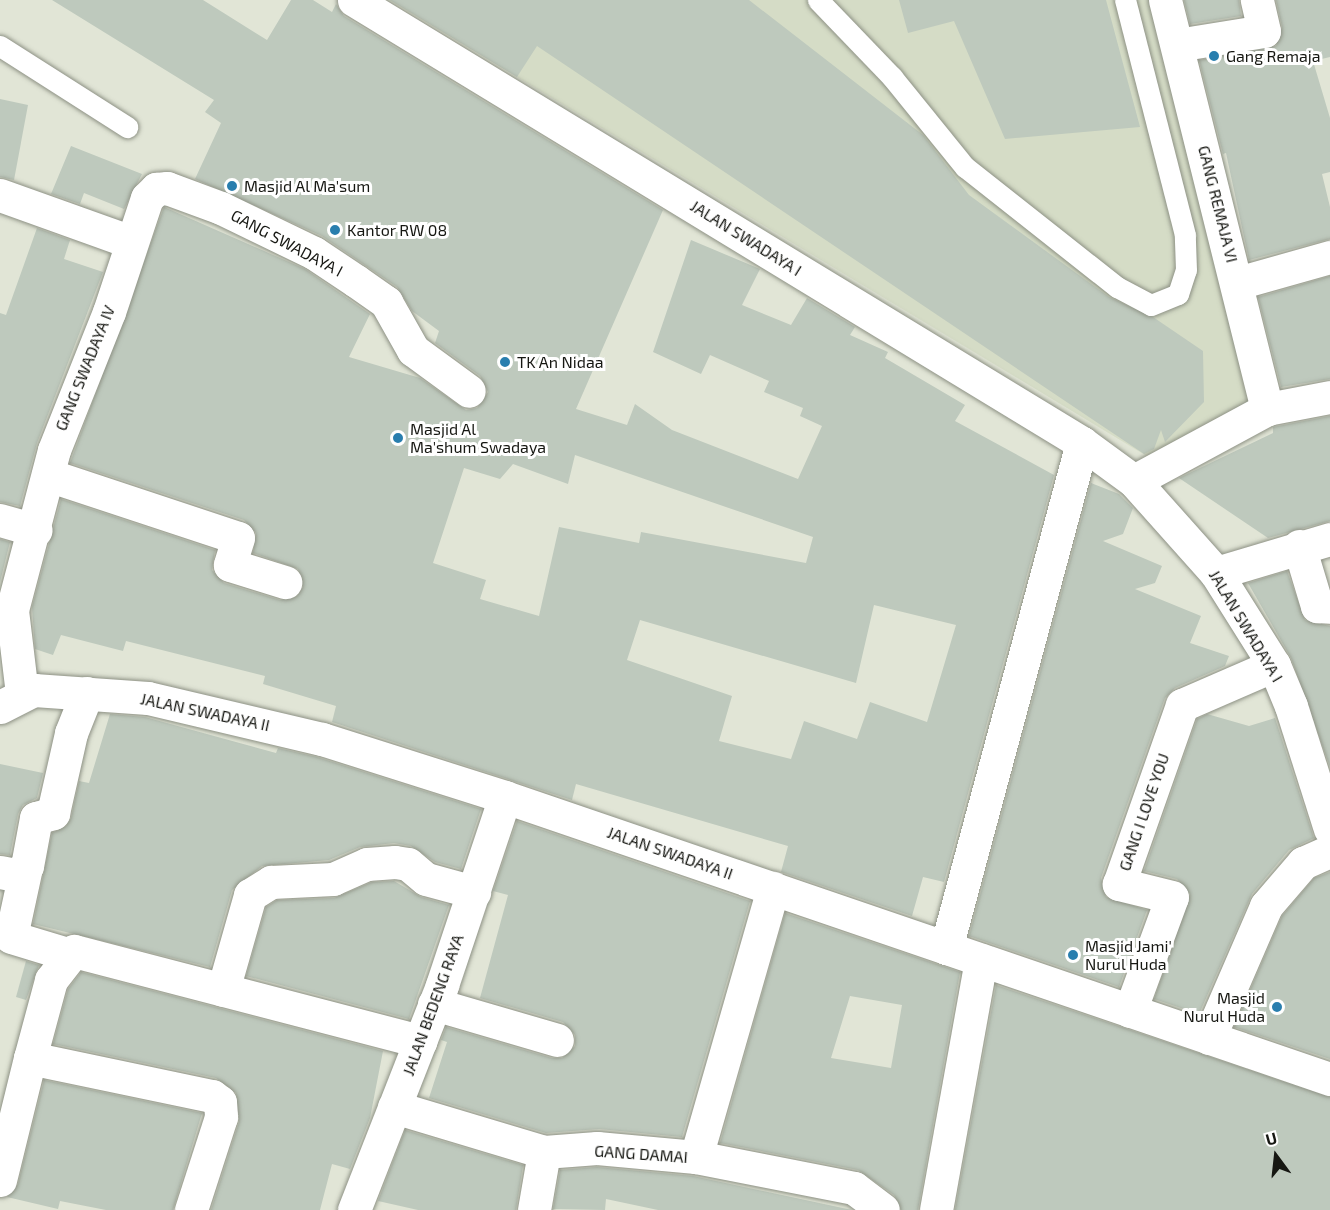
<!DOCTYPE html>
<style>
body{margin:0}
#map{position:relative;width:1330px;height:1210px;overflow:hidden;background:#e1e5d6;font-family:"Exo 2",sans-serif}
div>[style]{position:absolute}
.built>*{inset:0;background:#d5dcc6}
.building>*{inset:0;background:#bec9bd}
.roads{filter:drop-shadow(0 0 2px #8d9184) drop-shadow(0 0 2px #8d9184)}
.lane>*{height:21px;margin:-10.5px;padding:0 10.5px;transform-origin:10.5px;border-radius:10.5px;background:#fff}
.street>*{height:33px;margin:-16.5px;padding:0 16.5px;transform-origin:16.5px;border-radius:16.5px;background:#fff}
.dots>*{width:16px;height:16px;translate:-50% -50%;box-sizing:border-box;border:3px solid #fff;border-radius:50%}
span{translate:-50% -50%;white-space:nowrap;text-align:center;line-height:1.15;-webkit-text-stroke:6px #fff;paint-order:stroke}
.poi-label{font-size:16px;color:#161712}
.left{translate:0 -50%;text-align:left}
.right{translate:-100% -50%;text-align:right}
.street-label{font-size:16px;color:#161712}
.north{position:absolute;left:1246px;top:1126px;width:60px;height:60px;-webkit-text-stroke:4px #fff;paint-order:stroke;rotate:345deg;font-size:16px;font-weight:700;line-height:24px;text-align:center;color:#161712}
.north::after{content:'';display:block;margin:auto;width:21px;height:27px;background:#161712;clip-path:polygon(50% 0,100% 100%,50% 72%,0 100%)}
</style>
<div id="map">
<div class="built">
<div style="clip-path:polygon(389px 0,1156px 0,1260px 403px,1150px 458px)"></div>
</div>
<div class="building">
<div style="clip-path:polygon(evenodd,52px 0,203px 0,267px 40px,291px 0,313px 0,332px 12px,336px 4px,344px 16px,663px 210px,576px 409px,627px 425px,635px 404px,672px 430px,798px 479px,822px 426px,800px 416px,803px 408px,764px 392px,769px 381px,710px 355px,701px 374px,653px 352px,691px 240px,760px 269px,742px 305px,791px 325px,807px 298px,855px 327px,850px 335px,888px 352px,885px 358px,965px 405px,955px 421px,1054px 475px,944px 882px,923px 877px,912px 916px,781px 872px,788px 846px,576px 784px,572px 800px,332px 722px,336px 706px,263px 684px,265px 676px,126px 641px,123px 651px,61px 635px,53px 655px,35px 649px,32px 607px,61px 499px,215px 550px,212px 570px,224px 583px,280px 600px,297px 596px,303px 587px,298px 569px,253px 553px,256px 533px,244px 520px,70px 463px,164px 207px,305px 269px,370px 314px,349px 357px,420px 378px,466px 410px,477px 408px,488px 392px,480px 376px,435px 343px,439px 331px,412px 311px,397px 287px,322px 236px,195px 179px,221px 123px,205px 112px,214px 100px,52px 0,575px 455px,813px 537px,806px 563px,641px 532px,639px 543px,559px 527px,539px 616px,480px 599px,486px 580px,433px 563px,464px 468px,500px 479px,513px 464px,568px 484px,575px 455px,52px 0,874px 605px,956px 625px,927px 722px,870px 702px,857px 739px,804px 721px,791px 759px,719px 741px,732px 696px,627px 660px,640px 620px,856px 683px,874px 605px)"></div>
<div style="clip-path:polygon(390px 0,749px 0,923px 135px,969px 195px,1109px 297px,1153px 317px,1203px 351px,1204px 402px,1165px 442px,1161px 430px,1154px 449px,1144px 454px,537px 46px,517px 77px)"></div>
<div style="clip-path:polygon(899px 0,1106px 0,1140px 127px,1005px 139px,954px 21px,908px 33px)"></div>
<div style="clip-path:polygon(1184px 0,1239px 0,1241px 16px,1190px 24px)"></div>
<div style="clip-path:polygon(1276px 0,1330px 0,1330px 57px,1313px 61px,1330px 118px,1330px 172px,1322px 174px,1330px 207px,1330px 239px,1249px 260px,1226px 153px,1223px 154px,1199px 60px,1276px 46px,1282px 27px)"></div>
<div style="clip-path:polygon(0 99px,28px 105px,14px 180px,0 177px)"></div>
<div style="clip-path:polygon(71px 146px,142px 174px,124px 209px,84px 193px,80px 204px,51px 194px)"></div>
<div style="clip-path:polygon(37px 228px,70px 240px,64px 259px,103px 272px,37px 443px,20px 506px,0 502px,0 313px,6px 315px)"></div>
<div style="clip-path:polygon(1330px 276px,1330px 379px,1281px 387px,1258px 297px)"></div>
<div style="clip-path:polygon(1330px 416px,1330px 521px,1268px 538px,1179px 478px,1273px 433px,1273px 427px)"></div>
<div style="clip-path:polygon(1091px 483px,1119px 494px,1133px 508px,1123px 534px,1103px 541px,1162px 566px,1155px 583px,1135px 589px,1201px 616px,1190px 643px,1229px 656px,1225px 666px,1175px 688px,1165px 698px,1101px 878px,1106px 897px,1147px 910px,1119px 987px,969px 936px)"></div>
<div style="clip-path:polygon(0 539px,10px 542px,0 582px)"></div>
<div style="clip-path:polygon(1287px 571px,1305px 620px,1330px 626px,1330px 767px,1291px 658px,1248px 583px)"></div>
<div style="clip-path:polygon(110px 714px,145px 717px,276px 753px,278px 748px,317px 757px,481px 809px,461px 869px,435px 862px,411px 846px,394px 843px,360px 847px,329px 860px,262px 866px,232px 890px,210px 967px,33px 924px,52px 833px,66px 826px,71px 818px,79px 781px,89px 783px)"></div>
<div style="clip-path:polygon(1207px 714px,1249px 726px,1275px 718px,1314px 838px,1289px 850px,1252px 894px,1199px 1014px,1154px 999px,1190px 894px,1177px 879px,1144px 871px,1197px 719px)"></div>
<div style="clip-path:polygon(0 764px,43px 773px,37px 798px,23px 805px,18px 814px,10px 855px,0 854px)"></div>
<div style="clip-path:polygon(517px 821px,750px 901px,682px 1137px,599px 1129px,546px 1133px,429px 1098px,447px 1042px,441px 1040px,446px 1027px,552px 1058px,562px 1058px,575px 1046px,575px 1035px,563px 1022px,480px 998px,508px 895px,493px 891px)"></div>
<div style="clip-path:polygon(1330px 872px,1330px 1059px,1234px 1027px,1282px 916px,1314px 878px)"></div>
<div style="clip-path:polygon(394px 881px,421px 897px,449px 905px,409px 1019px,246px 976px,266px 907px,277px 900px,334px 898px,372px 882px)"></div>
<div style="clip-path:polygon(evenodd,785px 913px,960px 972px,918px 1210px,901px 1210px,894px 1195px,858px 1170px,720px 1143px,785px 913px,850px 996px,902px 1005px,891px 1068px,831px 1058px,850px 996px)"></div>
<div style="clip-path:polygon(26px 961px,39px 965px,26px 1000px,16px 997px)"></div>
<div style="clip-path:polygon(81px 972px,383px 1051px,370px 1118px,350px 1169px,332px 1164px,320px 1210px,211px 1210px,239px 1122px,236px 1093px,216px 1078px,53px 1044px,68px 989px)"></div>
<div style="clip-path:polygon(996px 985px,1330px 1097px,1330px 1210px,955px 1210px)"></div>
<div style="clip-path:polygon(44px 1080px,202px 1113px,173px 1210px,106px 1210px,60px 1201px,58px 1209px,7px 1197px,18px 1184px)"></div>
<div style="clip-path:polygon(405px 1130px,523px 1165px,516px 1210px,418px 1210px,378px 1201px)"></div>
<div style="clip-path:polygon(597px 1167px,693px 1176px,852px 1210px,658px 1210px,606px 1199px,605px 1210px,553px 1209px,560px 1170px)"></div>
</div>
<div class="roads">
<div class="lane">
<div style="left:818px;top:0;width:107px;rotate:46.1deg"></div>
<div style="left:892px;top:77px;width:116px;rotate:51deg"></div>
<div style="left:965px;top:167px;width:194px;rotate:38.3deg"></div>
<div style="left:1117px;top:287px;width:38px;rotate:28deg"></div>
<div style="left:1151px;top:305px;width:29px;rotate:-22deg"></div>
<div style="left:1178px;top:294px;width:25px;rotate:-72deg"></div>
<div style="left:1186px;top:270px;width:35px;rotate:-92deg"></div>
<div style="left:1185px;top:235px;width:243px;rotate:-104.3deg"></div>
<div style="left:0;top:46px;width:151px;rotate:32.5deg"></div>
</div>
<div class="street">
<div style="left:354px;top:0;width:852px;rotate:31.32deg"></div>
<div style="left:1082px;top:443px;width:64px;rotate:36.2deg"></div>
<div style="left:1134px;top:481px;width:123px;rotate:48.3deg"></div>
<div style="left:1216px;top:573px;width:109px;rotate:57.8deg"></div>
<div style="left:1274px;top:665px;width:44px;rotate:67.5deg"></div>
<div style="left:1291px;top:706px;width:129px;rotate:72.4deg"></div>
<div style="left:1165px;top:0;width:422px;rotate:76deg"></div>
<div style="left:1177px;top:45px;width:88px;rotate:-9.1deg"></div>
<div style="left:1264px;top:31px;width:32px;rotate:-103deg"></div>
<div style="left:0;top:195px;width:139px;rotate:19.7deg"></div>
<div style="left:1238px;top:283px;width:96px;rotate:-15.8deg"></div>
<div style="left:48px;top:475px;width:200px;rotate:18.3deg"></div>
<div style="left:238px;top:538px;width:28px;rotate:107deg"></div>
<div style="left:230px;top:565px;width:58px;rotate:17.2deg"></div>
<div style="left:1134px;top:481px;width:151px;rotate:-28.4deg"></div>
<div style="left:1267px;top:409px;width:64px;rotate:-10.8deg"></div>
<div style="left:0;top:520px;width:37px;rotate:16deg"></div>
<div style="left:1299px;top:546px;width:63px;rotate:73.3deg"></div>
<div style="left:1317px;top:606px;width:13px;rotate:4deg"></div>
<div style="left:1216px;top:573px;width:119px;rotate:-16.6deg"></div>
<div style="left:22px;top:694px;width:85px;rotate:-96.8deg"></div>
<div style="left:12px;top:610px;width:165px;rotate:-75.3deg"></div>
<div style="left:54px;top:450px;width:149px;rotate:-68.3deg"></div>
<div style="left:109px;top:312px;width:120px;rotate:-71.6deg"></div>
<div style="left:147px;top:198px;width:13px;rotate:-45deg"></div>
<div style="left:156px;top:189px;width:11px;rotate:-5deg"></div>
<div style="left:167px;top:188px;width:58px;rotate:20.3deg"></div>
<div style="left:221px;top:208px;width:103px;rotate:25.8deg"></div>
<div style="left:314px;top:253px;width:50px;rotate:33.7deg"></div>
<div style="left:356px;top:281px;width:37px;rotate:35deg"></div>
<div style="left:386px;top:302px;width:55px;rotate:60.6deg"></div>
<div style="left:413px;top:350px;width:69px;rotate:36.2deg"></div>
<div style="left:0;top:707px;width:38px;rotate:-27deg"></div>
<div style="left:34px;top:690px;width:114px;rotate:4deg"></div>
<div style="left:148px;top:698px;width:179px;rotate:13.3deg"></div>
<div style="left:322px;top:739px;width:192px;rotate:17.6deg"></div>
<div style="left:505px;top:797px;width:872px;rotate:18.87deg"></div>
<div style="left:0;top:872px;width:16px;rotate:11deg"></div>
<div style="left:16px;top:875px;width:14px;rotate:-39deg"></div>
<div style="left:27px;top:866px;width:49px;rotate:-79.4deg"></div>
<div style="left:36px;top:818px;width:18px;rotate:-16deg"></div>
<div style="left:53px;top:813px;width:82px;rotate:-77.3deg"></div>
<div style="left:71px;top:733px;width:43px;rotate:-68.2deg"></div>
<div style="left:25px;top:872px;width:66px;rotate:102.2deg"></div>
<div style="left:11px;top:937px;width:59px;rotate:16.9deg"></div>
<div style="left:946px;top:948px;width:523px;rotate:-74.93deg"></div>
<div style="left:223px;top:990px;width:99px;rotate:-74.1deg"></div>
<div style="left:250px;top:895px;width:25px;rotate:-32deg"></div>
<div style="left:271px;top:882px;width:62px;rotate:-2.8deg"></div>
<div style="left:333px;top:879px;width:37px;rotate:-24deg"></div>
<div style="left:367px;top:864px;width:28px;rotate:-4deg"></div>
<div style="left:395px;top:862px;width:13px;rotate:9deg"></div>
<div style="left:408px;top:864px;width:23px;rotate:40deg"></div>
<div style="left:426px;top:879px;width:50px;rotate:15.2deg"></div>
<div style="left:434px;top:1004px;width:128px;rotate:16.3deg"></div>
<div style="left:1130px;top:1011px;width:121px;rotate:-69.8deg"></div>
<div style="left:1172px;top:897px;width:55px;rotate:-166.2deg"></div>
<div style="left:1119px;top:884px;width:190px;rotate:-70.6deg"></div>
<div style="left:1182px;top:705px;width:100px;rotate:-23.5deg"></div>
<div style="left:1209px;top:1038px;width:144px;rotate:-66.6deg"></div>
<div style="left:1266px;top:906px;width:57px;rotate:-49.3deg"></div>
<div style="left:1303px;top:863px;width:30px;rotate:-24deg"></div>
<div style="left:30px;top:1058px;width:81px;rotate:-74.9deg"></div>
<div style="left:51px;top:980px;width:37px;rotate:-52deg"></div>
<div style="left:74px;top:951px;width:358px;rotate:14.6deg"></div>
<div style="left:394px;top:1107px;width:157px;rotate:16.7deg"></div>
<div style="left:544px;top:1152px;width:53px;rotate:-4.3deg"></div>
<div style="left:597px;top:1148px;width:99px;rotate:5.2deg"></div>
<div style="left:696px;top:1157px;width:161px;rotate:11.1deg"></div>
<div style="left:854px;top:1188px;width:36px;rotate:37deg"></div>
<div style="left:696px;top:1157px;width:280px;rotate:-74deg"></div>
<div style="left:0;top:1180px;width:126px;rotate:-76.2deg"></div>
<div style="left:30px;top:1058px;width:186px;rotate:11.8deg"></div>
<div style="left:212px;top:1096px;width:10px;rotate:37deg"></div>
<div style="left:220px;top:1102px;width:15px;rotate:86deg"></div>
<div style="left:221px;top:1117px;width:98px;rotate:107.9deg"></div>
<div style="left:354px;top:1210px;width:242px;rotate:-68.6deg"></div>
<div style="left:442px;top:985px;width:198px;rotate:-71.5deg"></div>
<div style="left:534px;top:1210px;width:59px;rotate:-80.2deg"></div>
<div style="left:936px;top:1210px;width:254px;rotate:-79.8deg"></div>
</div>
</div>
<div class="dots">
<div style="left:1214px;top:56px;background:#297eae"></div>
<div style="left:232px;top:186px;background:#297eae"></div>
<div style="left:335px;top:230px;background:#297eae"></div>
<div style="left:505px;top:362px;background:#297eae"></div>
<div style="left:398px;top:438px;background:#297eae"></div>
<div style="left:1073px;top:955px;background:#297eae"></div>
<div style="left:1277px;top:1007px;background:#297eae"></div>
</div>
<div class="poi-label">
<span class="left" style="left:1226px;top:56px">Gang Remaja</span>
<span class="left" style="left:244px;top:186px">Masjid Al Ma'sum</span>
<span class="left" style="left:347px;top:230px">Kantor RW 08</span>
<span class="left" style="left:517px;top:362px">TK An Nidaa</span>
<span class="left" style="left:410px;top:438px">Masjid Al<br>Ma'shum Swadaya</span>
<span class="left" style="left:1085px;top:955px">Masjid Jami'<br>Nurul Huda</span>
<span class="right" style="left:1265px;top:1007px">Masjid<br>Nurul Huda</span>
</div>
<div class="street-label">
<span style="left:1218px;top:204px;rotate:76deg">GANG REMAJA VI</span>
<span style="left:746px;top:238px;rotate:32deg">JALAN SWADAYA I</span>
<span style="left:287px;top:243px;rotate:28deg">GANG SWADAYA I</span>
<span style="left:85px;top:368px;rotate:-68deg">GANG SWADAYA IV</span>
<span style="left:1246px;top:626px;rotate:59deg">JALAN SWADAYA I</span>
<span style="left:205px;top:712px;rotate:12deg">JALAN SWADAYA II</span>
<span style="left:1144px;top:812px;rotate:-71deg">GANG I LOVE YOU</span>
<span style="left:670px;top:853px;rotate:19deg">JALAN SWADAYA II</span>
<span style="left:433px;top:1005px;rotate:-70deg">JALAN BEDENG RAYA</span>
<span style="left:641px;top:1154px;rotate:4deg">GANG DAMAI</span>
</div>
<div class="north">U</div>
</div>
